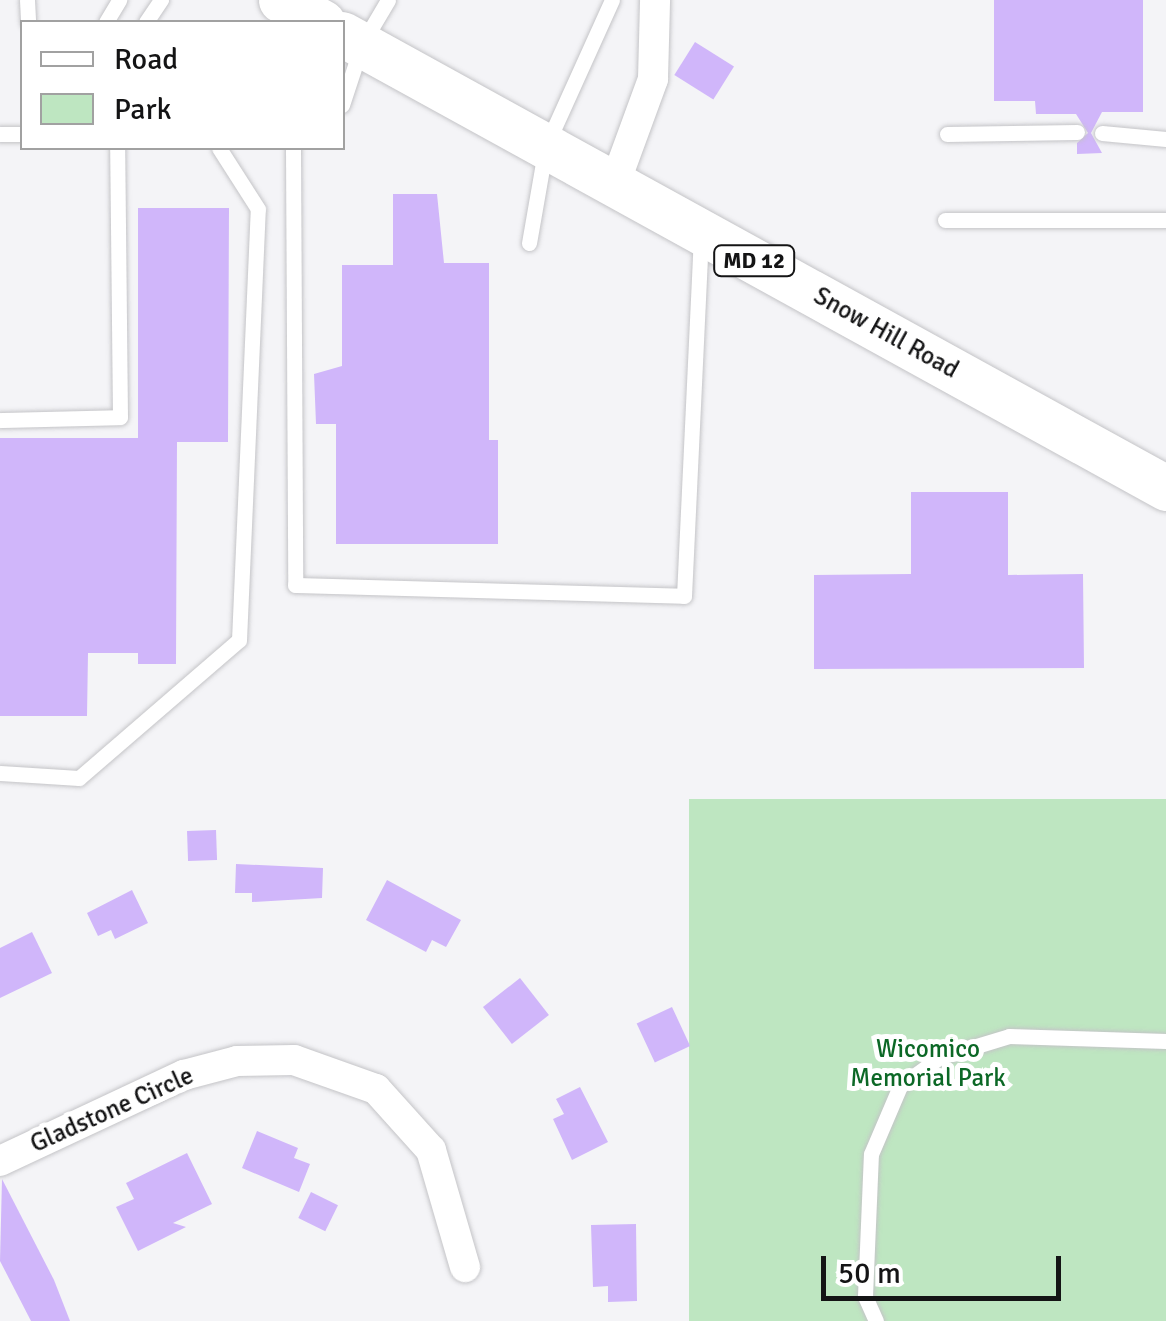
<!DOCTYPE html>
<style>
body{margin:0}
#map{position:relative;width:1166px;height:1321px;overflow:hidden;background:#f4f4f7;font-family:Signika,sans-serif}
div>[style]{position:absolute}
.green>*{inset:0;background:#bee6c1;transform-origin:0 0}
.building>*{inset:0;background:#d0b6fa;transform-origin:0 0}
.roads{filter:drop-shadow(0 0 2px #c4c4c7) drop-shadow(0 0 2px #c4c4c7)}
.service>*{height:15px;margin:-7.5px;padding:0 7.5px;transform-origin:7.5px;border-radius:7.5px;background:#fff}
.minor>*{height:30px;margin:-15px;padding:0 15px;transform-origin:15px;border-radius:15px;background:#fff}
.primary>*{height:45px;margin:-22.5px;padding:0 22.5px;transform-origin:22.5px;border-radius:22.5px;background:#fff}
span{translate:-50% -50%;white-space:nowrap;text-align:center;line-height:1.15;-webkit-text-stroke:10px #fff;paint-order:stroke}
.shield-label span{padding:2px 8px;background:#fff;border:2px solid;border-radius:8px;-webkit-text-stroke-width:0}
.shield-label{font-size:22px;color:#141415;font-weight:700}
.street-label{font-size:25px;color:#141415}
.park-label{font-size:25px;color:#0c6826}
.legend{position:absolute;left:20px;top:20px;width:325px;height:130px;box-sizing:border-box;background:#fff;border:2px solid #a1a1a1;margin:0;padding:12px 18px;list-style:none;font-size:30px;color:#141415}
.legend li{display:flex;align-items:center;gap:20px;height:50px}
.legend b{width:50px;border:2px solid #a1a1a1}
.scale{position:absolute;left:821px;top:1256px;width:240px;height:45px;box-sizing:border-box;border:5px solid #141415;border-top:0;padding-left:12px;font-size:30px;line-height:35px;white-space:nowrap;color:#141415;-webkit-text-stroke:8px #fff;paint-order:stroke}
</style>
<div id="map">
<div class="green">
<div style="left:1166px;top:799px;width:522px;height:477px;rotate:90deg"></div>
</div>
<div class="building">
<div style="clip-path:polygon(994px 0,1143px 0,1143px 112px,1102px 112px,1091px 133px,1102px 153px,1077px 154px,1077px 143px,1088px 133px,1076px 114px,1036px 114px,1035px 101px,994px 101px)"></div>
<div style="left:695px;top:42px;width:46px;height:39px;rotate:32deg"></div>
<div style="clip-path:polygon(393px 194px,437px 194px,444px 263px,489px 263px,489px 440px,498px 440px,498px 544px,336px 544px,336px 424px,316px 424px,314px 374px,342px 366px,342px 265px,393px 265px)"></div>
<div style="clip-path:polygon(138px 208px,229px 208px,228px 442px,177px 442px,176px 664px,138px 664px,138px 653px,88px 653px,87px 716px,0 716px,0 438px,138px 438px)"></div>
<div style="clip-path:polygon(911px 492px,1008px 492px,1008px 575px,1083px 574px,1084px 668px,814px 669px,814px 575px,911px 574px)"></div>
<div style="left:216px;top:830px;width:30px;height:29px;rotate:88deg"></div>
<div style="clip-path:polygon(236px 864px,323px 868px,322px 898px,252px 902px,252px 893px,235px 893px)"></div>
<div style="clip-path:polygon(387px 880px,461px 920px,446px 947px,432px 940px,426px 952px,366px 920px)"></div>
<div style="clip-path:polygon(132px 890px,148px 923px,115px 939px,111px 930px,98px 936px,87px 913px)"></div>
<div style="clip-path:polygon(32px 932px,52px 973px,0 998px,0 948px)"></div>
<div style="left:520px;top:978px;width:47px;height:47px;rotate:52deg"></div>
<div style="left:672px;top:1007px;width:43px;height:39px;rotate:65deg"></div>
<div style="clip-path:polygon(580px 1087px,608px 1142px,572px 1160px,553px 1119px,564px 1114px,556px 1099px)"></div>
<div style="clip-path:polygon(257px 1131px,298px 1148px,294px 1158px,310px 1164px,299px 1192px,242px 1168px)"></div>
<div style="clip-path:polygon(187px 1153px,212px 1204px,173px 1223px,186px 1227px,138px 1251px,116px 1207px,134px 1199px,126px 1183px)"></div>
<div style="clip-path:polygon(2px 1179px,54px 1280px,70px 1321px,31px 1321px,0 1261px)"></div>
<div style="left:311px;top:1192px;width:30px;height:29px;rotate:26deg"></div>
<div style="clip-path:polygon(636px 1224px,637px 1301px,608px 1302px,608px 1286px,593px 1287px,591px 1225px)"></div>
</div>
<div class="roads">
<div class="service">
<div style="left:27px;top:0;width:22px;rotate:87deg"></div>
<div style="left:106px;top:22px;width:26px;rotate:-59deg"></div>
<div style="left:146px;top:22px;width:27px;rotate:-56deg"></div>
<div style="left:342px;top:105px;width:64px;rotate:-71.8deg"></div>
<div style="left:362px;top:44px;width:51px;rotate:-59.4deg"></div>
<div style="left:1102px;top:133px;width:64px;rotate:5.4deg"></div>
<div style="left:0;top:134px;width:22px"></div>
<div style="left:947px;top:134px;width:130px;rotate:-0.9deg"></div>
<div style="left:293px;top:148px;width:437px;rotate:89.7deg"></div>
<div style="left:295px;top:585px;width:389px;rotate:1.6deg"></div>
<div style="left:684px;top:596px;width:358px;rotate:-87.3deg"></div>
<div style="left:945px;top:220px;width:221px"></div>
<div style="left:529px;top:243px;width:98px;rotate:-80.1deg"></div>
<div style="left:546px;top:146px;width:160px;rotate:-65.7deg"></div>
<div style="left:0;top:420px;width:120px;rotate:-1.4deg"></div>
<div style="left:120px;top:417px;width:269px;rotate:-90.6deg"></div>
<div style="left:0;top:773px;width:79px;rotate:3.6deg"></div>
<div style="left:79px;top:778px;width:211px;rotate:-40.8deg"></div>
<div style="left:239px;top:640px;width:431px;rotate:-87.5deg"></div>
<div style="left:258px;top:209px;width:72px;rotate:-122.6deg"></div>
<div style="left:876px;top:1321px;width:27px;rotate:-114deg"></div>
<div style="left:865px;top:1296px;width:142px;rotate:-87.6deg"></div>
<div style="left:871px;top:1154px;width:74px;rotate:-66.9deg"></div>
<div style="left:900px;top:1086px;width:49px;rotate:-35.9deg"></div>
<div style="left:940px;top:1057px;width:72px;rotate:-16.9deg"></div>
<div style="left:1009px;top:1036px;width:157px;rotate:1.8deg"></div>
</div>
<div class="minor">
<div style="left:615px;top:183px;width:111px;rotate:-69.9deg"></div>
<div style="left:653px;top:79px;width:79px;rotate:-88.5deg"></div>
<div style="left:0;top:1161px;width:203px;rotate:-25.1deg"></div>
<div style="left:184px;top:1075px;width:55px;rotate:-14.8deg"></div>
<div style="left:237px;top:1061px;width:57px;rotate:-1deg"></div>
<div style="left:294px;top:1060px;width:87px;rotate:19.5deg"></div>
<div style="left:376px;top:1089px;width:82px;rotate:48deg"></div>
<div style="left:431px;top:1150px;width:122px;rotate:73.8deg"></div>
</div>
<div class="primary">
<div style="left:281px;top:0;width:47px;rotate:28.2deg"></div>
<div style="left:342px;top:34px;width:941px;rotate:28.85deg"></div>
</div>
</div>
<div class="shield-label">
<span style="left:754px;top:261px">MD 12</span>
</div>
<div class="street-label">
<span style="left:886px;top:333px;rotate:29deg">Snow Hill Road</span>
<span style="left:112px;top:1110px;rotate:-24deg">Gladstone Circle</span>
</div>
<div class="park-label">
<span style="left:928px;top:1064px">Wicomico<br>Memorial Park</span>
</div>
<ul class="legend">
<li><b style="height:12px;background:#fff"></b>Road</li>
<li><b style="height:28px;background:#bee6c1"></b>Park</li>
</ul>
<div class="scale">50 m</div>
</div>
